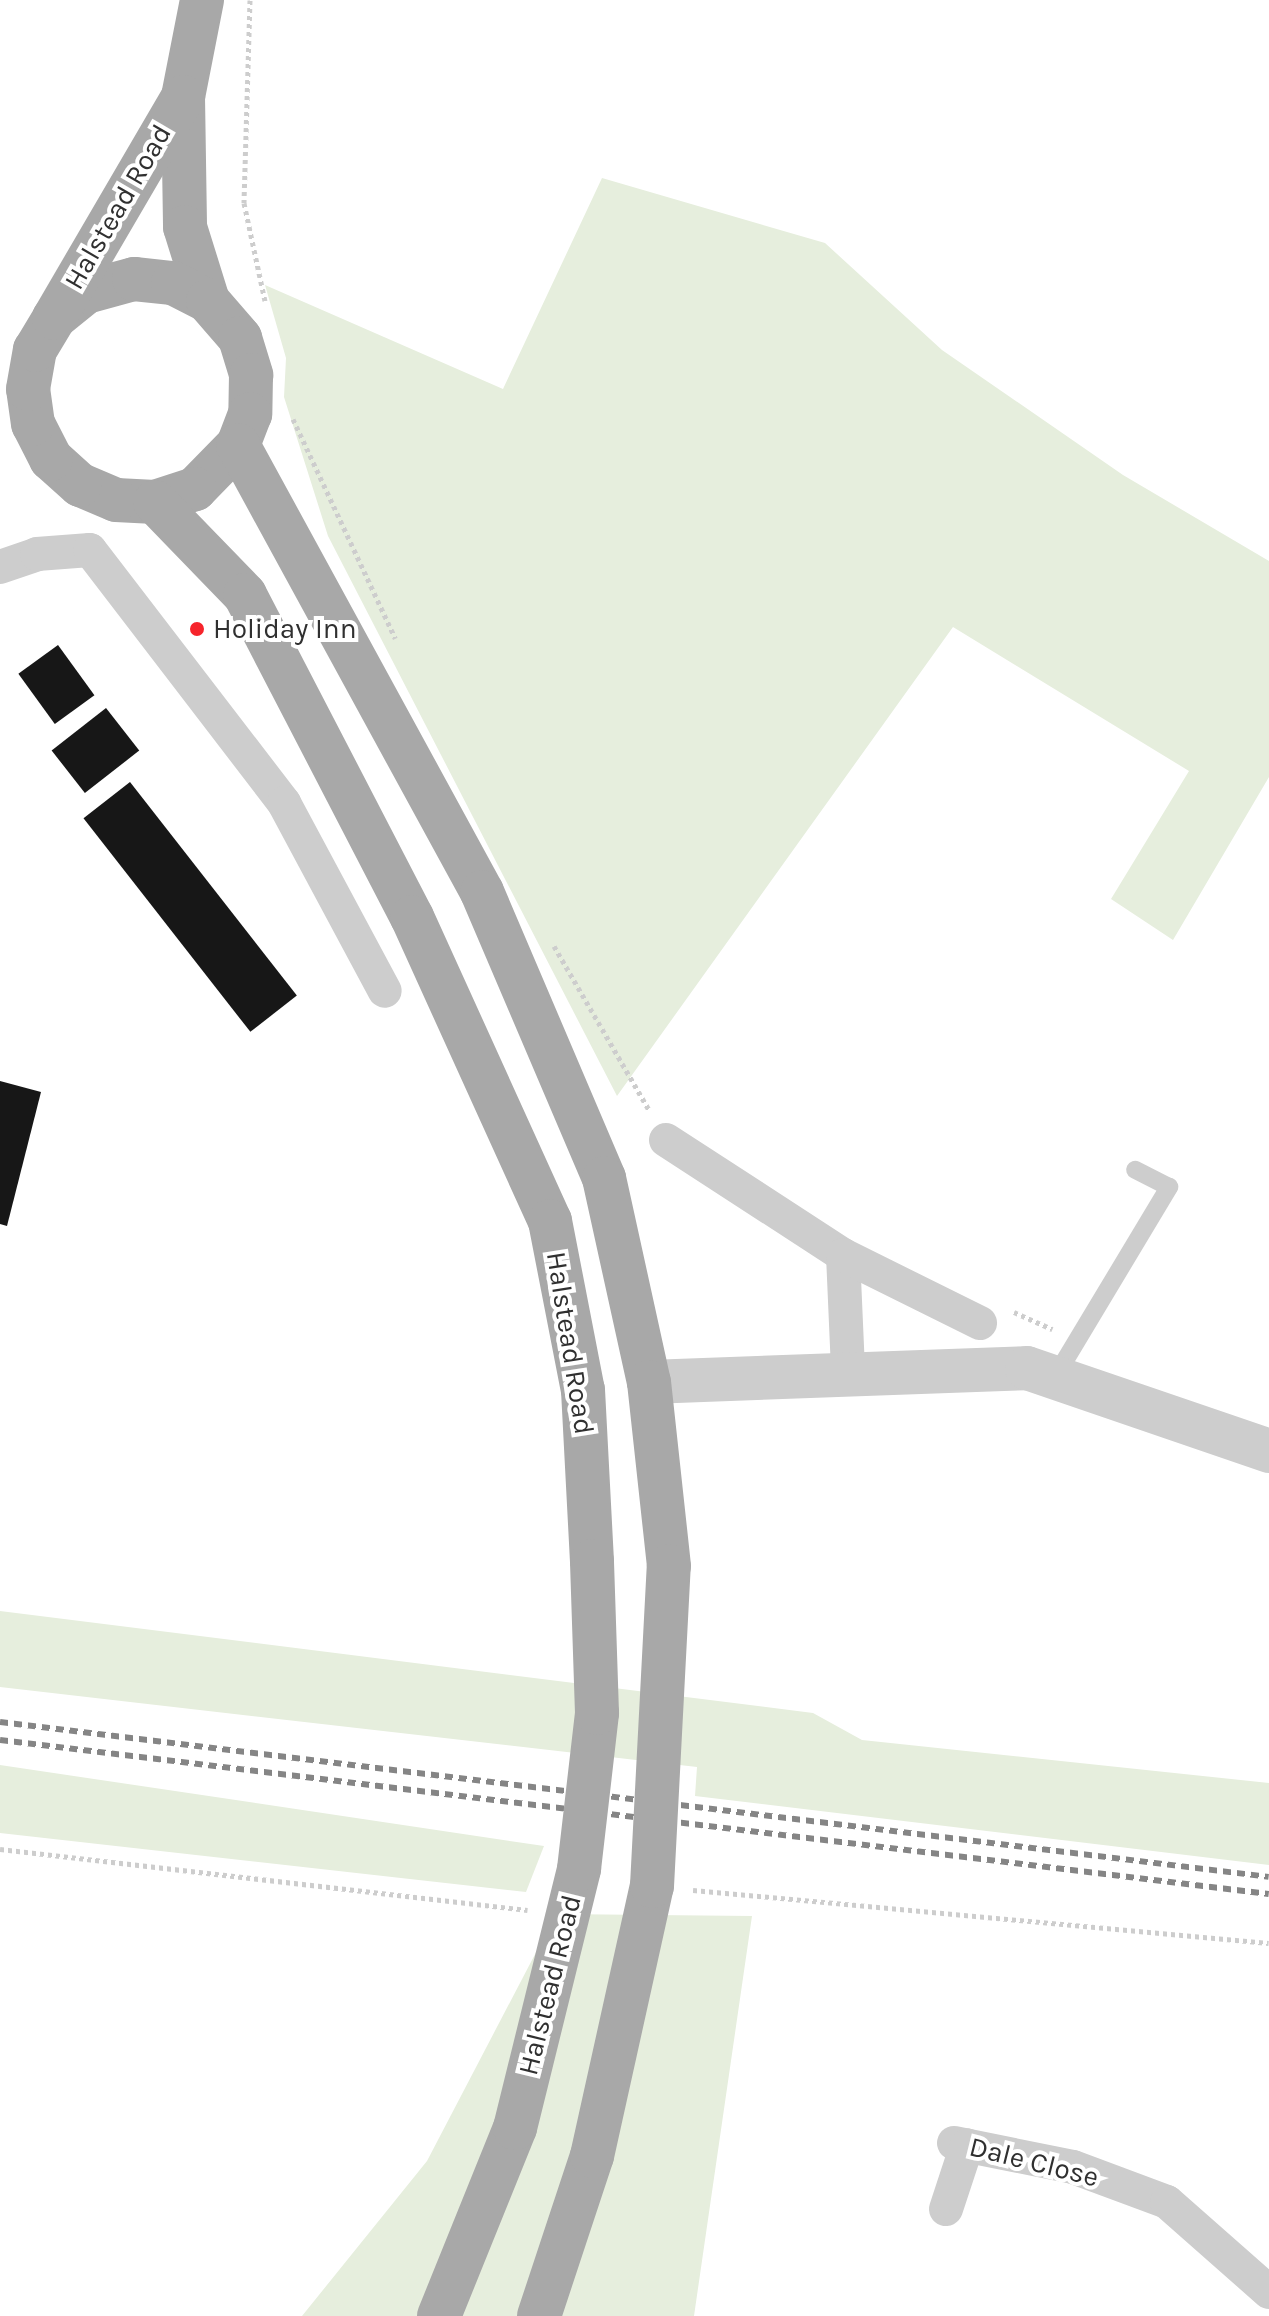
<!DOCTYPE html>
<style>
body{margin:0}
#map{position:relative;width:1269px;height:2316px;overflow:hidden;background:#fff;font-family:Karla,sans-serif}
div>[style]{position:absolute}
.green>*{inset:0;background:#e6eedd}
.building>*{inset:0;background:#171717;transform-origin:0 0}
.path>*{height:5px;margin-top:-2.5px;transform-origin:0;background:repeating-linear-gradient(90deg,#cdcdcd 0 4px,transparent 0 8px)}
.service>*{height:18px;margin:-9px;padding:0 9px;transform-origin:9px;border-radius:9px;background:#cdcdcd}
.minor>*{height:34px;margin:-17px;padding:0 17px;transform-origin:17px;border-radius:17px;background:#cdcdcd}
.tertiary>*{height:44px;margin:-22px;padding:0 22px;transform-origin:22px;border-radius:22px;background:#cdcdcd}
.primary>*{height:44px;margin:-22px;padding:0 22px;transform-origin:22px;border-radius:22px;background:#a8a8a8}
.rail>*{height:6px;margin-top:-3px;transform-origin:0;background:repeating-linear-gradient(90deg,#858585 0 8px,transparent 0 14px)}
.primary-bridge>*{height:44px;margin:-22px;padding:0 22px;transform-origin:22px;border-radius:22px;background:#a8a8a8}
.dots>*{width:22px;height:22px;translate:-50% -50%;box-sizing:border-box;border:4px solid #fff;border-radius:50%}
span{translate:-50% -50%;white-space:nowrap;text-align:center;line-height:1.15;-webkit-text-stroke:8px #fff;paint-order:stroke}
.street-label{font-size:28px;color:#303030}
.poi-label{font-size:28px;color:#303030}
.left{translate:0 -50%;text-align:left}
</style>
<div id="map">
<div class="green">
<div style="clip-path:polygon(602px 178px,825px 243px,942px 350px,1123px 475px,1269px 561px,1269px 777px,1173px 940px,1111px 899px,1189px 771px,953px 627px,617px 1096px,328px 536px,284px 397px,286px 358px,265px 285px,503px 389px)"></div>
<div style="clip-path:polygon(0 1611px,813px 1713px,862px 1740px,1269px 1783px,1269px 1865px,695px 1796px,697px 1767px,0 1687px)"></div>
<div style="clip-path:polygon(0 1765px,544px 1846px,526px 1892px,0 1833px)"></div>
<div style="clip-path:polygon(556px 1914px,752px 1916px,694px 2316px,302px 2316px,427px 2161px)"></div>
</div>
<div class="building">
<div style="left:58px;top:645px;width:62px;height:49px;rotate:54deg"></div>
<div style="left:106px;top:708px;width:54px;height:69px;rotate:52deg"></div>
<div style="left:130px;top:782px;width:271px;height:59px;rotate:52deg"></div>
<div style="clip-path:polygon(0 1081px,41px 1092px,7px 1226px,0 1224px)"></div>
</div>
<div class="path">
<div style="left:250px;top:0;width:203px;rotate:91.7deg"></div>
<div style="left:244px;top:203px;width:100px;rotate:77.9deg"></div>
<div style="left:293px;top:419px;width:242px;rotate:65deg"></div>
<div style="left:554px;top:946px;width:190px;rotate:59.9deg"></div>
<div style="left:1014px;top:1312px;width:42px;rotate:24.1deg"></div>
<div style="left:0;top:1849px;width:531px;rotate:6.6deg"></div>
<div style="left:693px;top:1890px;width:578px;rotate:5.26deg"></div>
</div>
<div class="service">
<div style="left:1055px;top:1377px;width:222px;rotate:-59deg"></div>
<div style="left:1169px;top:1187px;width:38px;rotate:-153deg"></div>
</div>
<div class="minor">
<div style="left:0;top:567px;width:39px;rotate:-19deg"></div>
<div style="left:37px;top:554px;width:53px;rotate:-4.3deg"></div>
<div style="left:90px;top:550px;width:319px;rotate:52.5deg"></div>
<div style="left:284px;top:803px;width:213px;rotate:61.8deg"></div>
<div style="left:666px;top:1140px;width:211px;rotate:33deg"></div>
<div style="left:843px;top:1255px;width:115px;rotate:87.5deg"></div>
<div style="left:843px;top:1255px;width:153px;rotate:26.4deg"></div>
<div style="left:954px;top:2143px;width:121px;rotate:11.4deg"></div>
<div style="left:1073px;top:2167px;width:100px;rotate:20.4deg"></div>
<div style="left:1167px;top:2202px;width:136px;rotate:41.4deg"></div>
<div style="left:946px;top:2209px;width:67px;rotate:-71.8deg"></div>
</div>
<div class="tertiary">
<div style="left:649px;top:1382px;width:378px;rotate:-2.1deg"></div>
<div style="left:1027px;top:1368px;width:256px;rotate:18.9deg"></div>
</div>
<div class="primary">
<div style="left:202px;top:0;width:99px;rotate:101.1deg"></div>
<div style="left:183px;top:97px;width:130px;rotate:89.1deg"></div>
<div style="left:185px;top:227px;width:77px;rotate:72.7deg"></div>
<div style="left:54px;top:318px;width:41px;rotate:-39.1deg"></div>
<div style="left:86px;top:292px;width:50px;rotate:-15.2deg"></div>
<div style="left:134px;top:279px;width:39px;rotate:6deg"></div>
<div style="left:173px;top:283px;width:39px;rotate:27deg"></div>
<div style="left:208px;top:301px;width:49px;rotate:49.1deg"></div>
<div style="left:240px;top:338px;width:39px;rotate:73deg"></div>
<div style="left:251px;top:375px;width:39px;rotate:91deg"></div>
<div style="left:250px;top:414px;width:33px;rotate:111deg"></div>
<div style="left:238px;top:445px;width:62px;rotate:134.3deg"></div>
<div style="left:195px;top:489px;width:42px;rotate:162deg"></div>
<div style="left:155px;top:502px;width:39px;rotate:-177deg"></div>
<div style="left:116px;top:500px;width:39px;rotate:-157deg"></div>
<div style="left:80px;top:485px;width:39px;rotate:-138deg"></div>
<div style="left:51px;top:459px;width:39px;rotate:-117deg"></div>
<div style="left:33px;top:424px;width:35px;rotate:-98deg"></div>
<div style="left:28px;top:389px;width:40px;rotate:-80deg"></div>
<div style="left:35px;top:350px;width:37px;rotate:-59deg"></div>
<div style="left:54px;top:318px;width:256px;rotate:-59.7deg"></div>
<div style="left:238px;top:445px;width:509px;rotate:61.37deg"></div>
<div style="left:482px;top:892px;width:311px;rotate:66.9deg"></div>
<div style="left:604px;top:1178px;width:209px;rotate:77.6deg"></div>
<div style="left:649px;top:1382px;width:185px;rotate:83.8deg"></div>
<div style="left:155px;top:502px;width:129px;rotate:45.9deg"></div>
<div style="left:245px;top:595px;width:363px;rotate:62.6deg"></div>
<div style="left:412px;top:917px;width:334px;rotate:65.6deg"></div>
<div style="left:550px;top:1221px;width:172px;rotate:79deg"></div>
<div style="left:583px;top:1390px;width:171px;rotate:87deg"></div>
<div style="left:439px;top:2316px;width:203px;rotate:-68deg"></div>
<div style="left:515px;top:2128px;width:267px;rotate:-76.1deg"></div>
<div style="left:539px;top:2316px;width:169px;rotate:-71.7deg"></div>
<div style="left:592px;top:2156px;width:277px;rotate:-77.5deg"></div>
</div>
<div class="rail">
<div style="left:0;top:1722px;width:1278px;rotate:6.96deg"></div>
<div style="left:0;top:1740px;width:1278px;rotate:6.92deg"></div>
</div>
<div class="primary-bridge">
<div style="left:579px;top:1869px;width:157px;rotate:-83.4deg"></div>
<div style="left:597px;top:1713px;width:152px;rotate:-91.9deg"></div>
<div style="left:652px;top:1886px;width:320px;rotate:-87deg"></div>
</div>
<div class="dots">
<div style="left:197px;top:629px;background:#f6242b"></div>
</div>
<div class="street-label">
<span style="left:118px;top:207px;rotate:-60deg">Halstead Road</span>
<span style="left:570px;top:1343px;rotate:81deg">Halstead Road</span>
<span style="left:550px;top:1985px;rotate:-76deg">Halstead Road</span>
<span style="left:1034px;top:2162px;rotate:14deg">Dale Close</span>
</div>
<div class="poi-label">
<span class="left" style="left:213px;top:629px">Holiday Inn</span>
</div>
</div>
